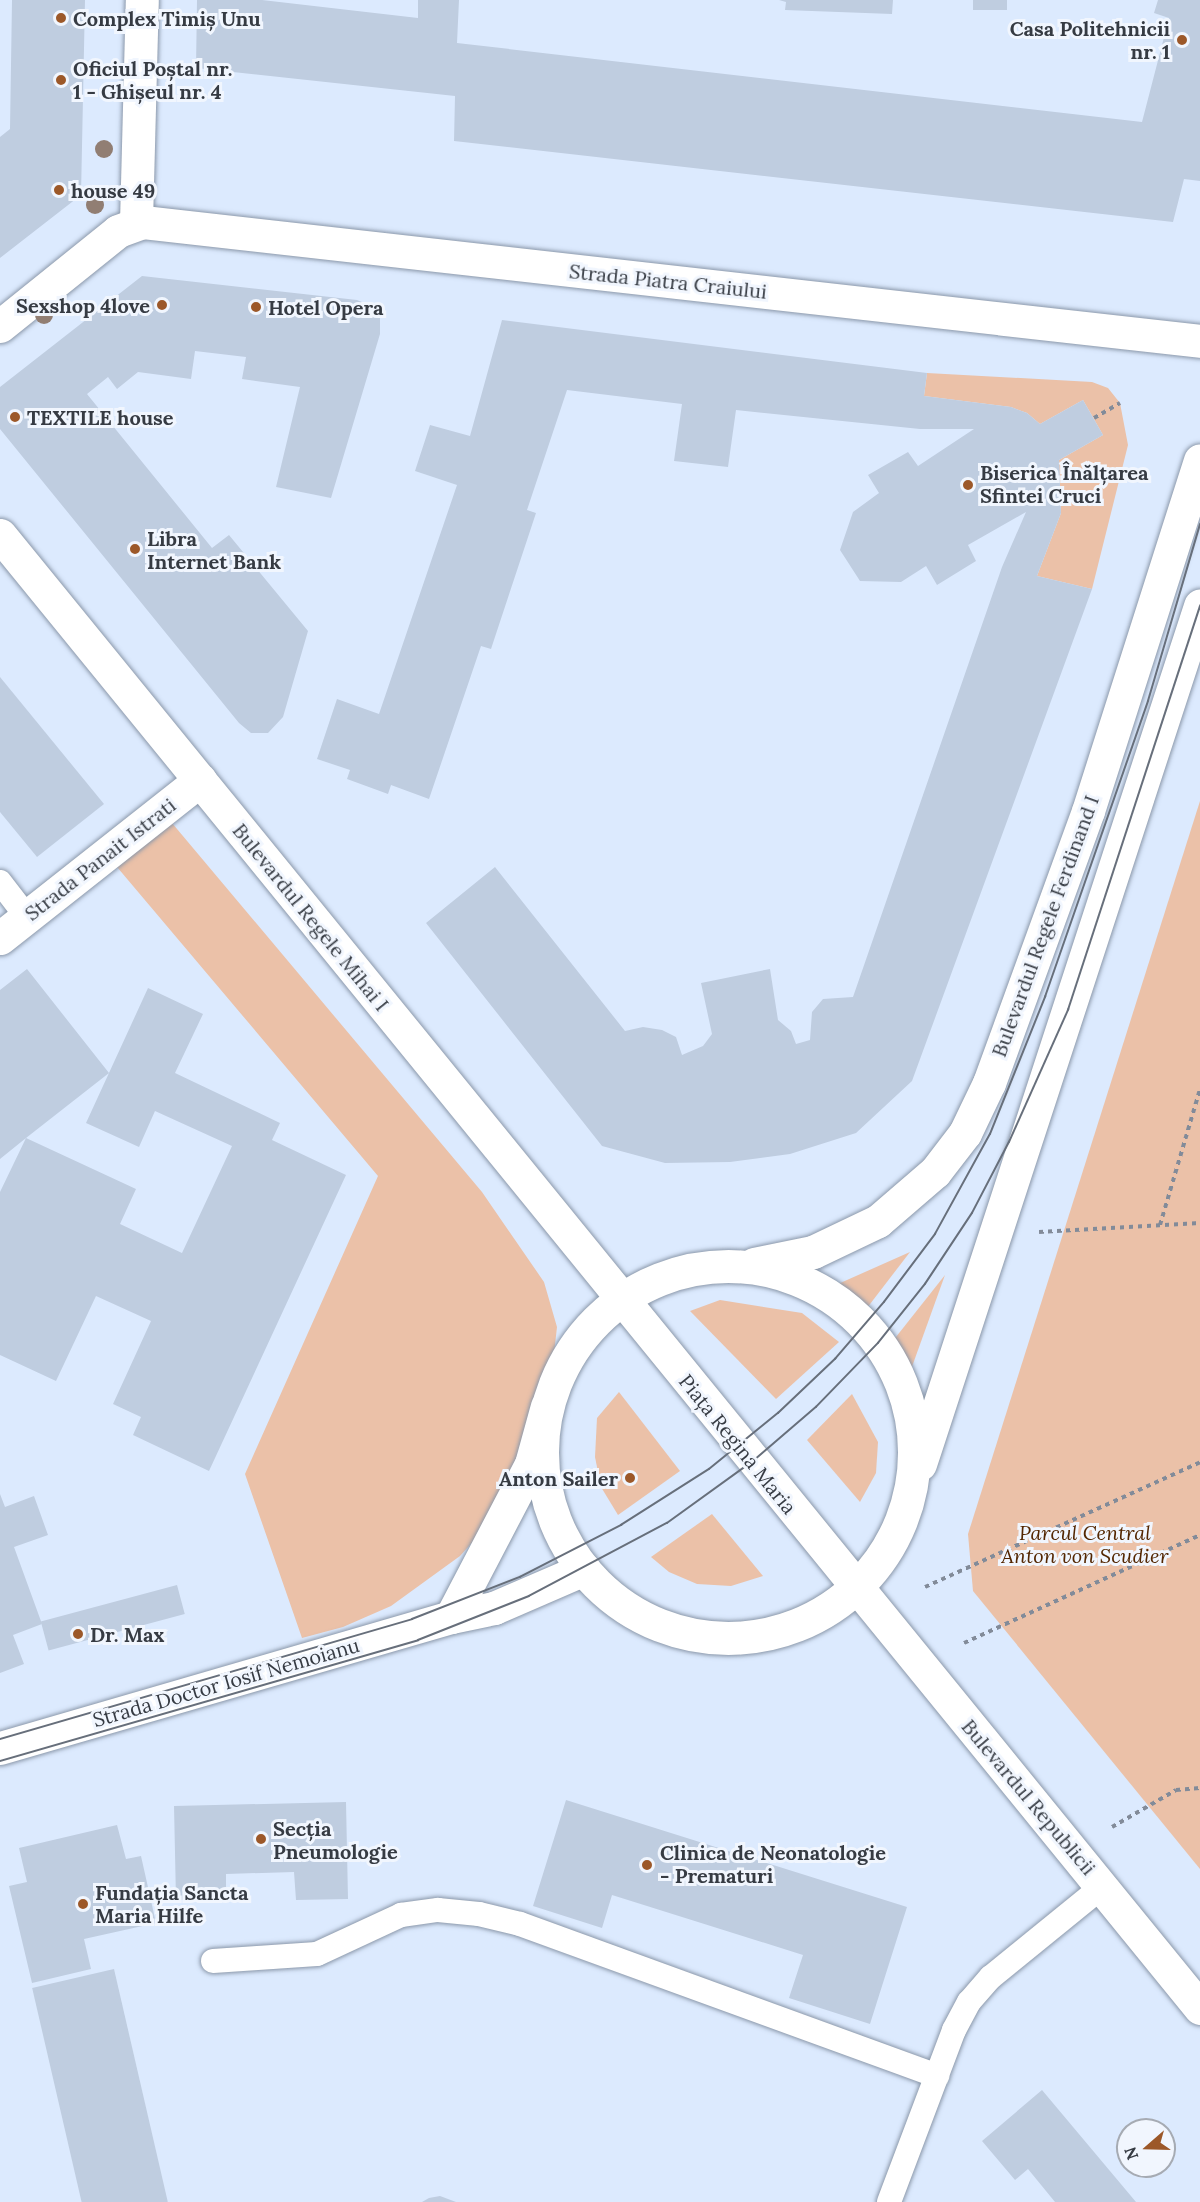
<!DOCTYPE html>
<meta charset="utf-8">
<style>
body{margin:0}
#map{position:relative;width:1200px;height:2202px;overflow:hidden;background:#dceafe;font-family:Lora,serif}
div>[style]{position:absolute}
.green>*{inset:0;background:#ebc1a8}
.building>*{inset:0;background:#bfcde0;transform-origin:0 0}
.path>*{height:4px;margin-top:-2px;transform-origin:0;background:repeating-linear-gradient(90deg,#828b99 0 4.5px,transparent 0 9px)}
.roads{filter:drop-shadow(0 0 2px #8b98aa) drop-shadow(0 0 2px #8b98aa)}
.service>*{height:24px;margin:-12px;padding:0 12px;transform-origin:12px;border-radius:12px;background:#fff}
.pedestrian>*{height:33px;margin:-16.5px;padding:0 16.5px;transform-origin:16.5px;border-radius:16.5px;background:#fff}
.minor>*{height:33px;margin:-16.5px;padding:0 16.5px;transform-origin:16.5px;border-radius:16.5px;background:#fff}
.tertiary>*{height:33px;margin:-16.5px;padding:0 16.5px;transform-origin:16.5px;border-radius:16.5px;background:#fff}
.secondary>*{height:33px;margin:-16.5px;padding:0 16.5px;transform-origin:16.5px;border-radius:16.5px;background:#fff}
.secondary>.ring{margin:-16.5px;padding:0;box-sizing:content-box;background:none;border:33px solid #fff;border-radius:50%}
.tram>*{height:1.5px;margin:-0.75px;padding:0 0.75px;transform-origin:0.75px;border-radius:0.75px;background:#676f7b}
.trees>*{width:18px;height:18px;margin:-9px;border-radius:50%;background:#917e73}
.dots>*{width:16px;height:16px;translate:-50% -50%;box-sizing:border-box;border:3px solid #f1f6fe;border-radius:50%}
span{translate:-50% -50%;white-space:nowrap;text-align:center;line-height:1.15;-webkit-text-stroke:6px #f1f6fe;paint-order:stroke}
.poi-label{font-size:20px;color:#363b43;font-weight:700}
.left{translate:0 -50%;text-align:left}
.right{translate:-100% -50%;text-align:right}
.street-label{font-size:20px;color:#363b43}
.park-label{font-size:20px;color:#532601;font-style:italic}
.north{position:absolute;left:1116px;top:2118px;width:60px;height:60px;box-sizing:border-box;background:#f1f6fe;border:2px solid #a6abb3;border-radius:50%;rotate:250deg;font-size:16px;font-weight:700;line-height:24px;text-align:center;color:#363b43}
.north::after{content:'';display:block;margin:auto;width:21px;height:27px;background:#9c5829;clip-path:polygon(50% 0,100% 100%,50% 72%,0 100%)}
</style>
<div id="map">
<div class="green">
<div style="clip-path:polygon(927px 373px,1092px 382px,1108px 388px,1120px 403px,1128px 445px,1092px 589px,1037px 576px,1061px 513px,1059px 460px,1103px 435px,1083px 400px,1040px 424px,1027px 413px,1011px 407px,924px 396px)"></div>
<div style="clip-path:polygon(1200px 801px,1200px 1869px,973px 1591px,968px 1534px)"></div>
<div style="clip-path:polygon(172px 823px,482px 1192px,544px 1282px,557px 1327px,551px 1380px,539px 1423px,496px 1516px,460px 1556px,391px 1606px,343px 1627px,302px 1638px,245px 1474px,378px 1176px,117px 867px)"></div>
<div style="clip-path:polygon(910px 1252px,867px 1308px,838px 1284px)"></div>
<div style="clip-path:polygon(945px 1275px,909px 1375px,892px 1342px)"></div>
<div style="clip-path:polygon(720px 1300px,802px 1313px,839px 1342px,776px 1399px,690px 1311px)"></div>
<div style="clip-path:polygon(619px 1392px,680px 1471px,618px 1515px,601px 1487px,595px 1457px,597px 1418px)"></div>
<div style="clip-path:polygon(852px 1394px,878px 1442px,876px 1473px,860px 1502px,807px 1440px)"></div>
<div style="clip-path:polygon(712px 1514px,763px 1576px,731px 1586px,697px 1584px,669px 1572px,651px 1557px)"></div>
</div>
<div class="building">
<div style="clip-path:polygon(12px 0,85px 0,81px 195px,0 258px,0 137px,10px 129px)"></div>
<div style="clip-path:polygon(197px 0,262px 0,418px 18px,418px 0,459px 0,457px 43px,1142px 122px,1169px 18px,1154px 13px,1158px 0,1200px 0,1200px 181px,1184px 179px,1173px 222px,454px 141px,455px 96px,196px 68px)"></div>
<div style="clip-path:polygon(779px 0,893px 0,892px 14px,785px 10px,786px 2px)"></div>
<div style="left:973px;top:0;width:34px;height:10px"></div>
<div style="clip-path:polygon(142px 276px,357px 300px,372px 306px,380px 316px,380px 334px,331px 498px,276px 487px,300px 387px,242px 379px,246px 357px,195px 351px,191px 379px,138px 372px,117px 389px,108px 377px,87px 394px,212px 548px,229px 535px,308px 631px,283px 717px,268px 733px,251px 733px,239px 723px,0 429px,0 387px)"></div>
<div style="clip-path:polygon(502px 320px,927px 373px,924px 396px,1011px 407px,1027px 413px,1040px 424px,1083px 400px,1103px 435px,1059px 460px,1061px 513px,1037px 576px,1092px 589px,912px 1081px,856px 1133px,790px 1154px,730px 1162px,665px 1163px,602px 1146px,426px 923px,495px 867px,625px 1031px,643px 1027px,662px 1030px,676px 1037px,682px 1055px,703px 1046px,712px 1034px,701px 983px,770px 969px,778px 1020px,791px 1031px,796px 1044px,810px 1040px,812px 1012px,823px 999px,853px 997px,1002px 567px,1026px 512px,968px 545px,976px 561px,937px 585px,926px 566px,901px 582px,860px 581px,840px 550px,853px 512px,879px 493px,868px 475px,908px 452px,918px 466px,974px 429px,920px 429px,736px 410px,728px 467px,674px 461px,682px 404px,567px 390px,527px 510px,536px 513px,491px 649px,481px 646px,429px 799px,391px 785px,388px 794px,347px 779px,350px 770px,317px 759px,337px 699px,379px 714px,457px 485px,415px 471px,430px 425px,470px 436px)"></div>
<div style="clip-path:polygon(0 677px,104px 804px,37px 857px,0 812px)"></div>
<div style="clip-path:polygon(27px 969px,109px 1073px,26px 1138px,136px 1189px,120px 1224px,182px 1253px,232px 1146px,155px 1111px,139px 1147px,86px 1123px,148px 988px,203px 1014px,175px 1073px,280px 1123px,272px 1140px,346px 1175px,209px 1471px,133px 1435px,141px 1417px,113px 1404px,151px 1321px,96px 1296px,56px 1381px,0 1355px,0 1192px,26px 1138px,0 1159px,0 990px)"></div>
<div style="clip-path:polygon(0 1494px,5px 1507px,34px 1496px,48px 1535px,14px 1547px,42px 1624px,13px 1635px,24px 1664px,0 1673px)"></div>
<div style="left:177px;top:1585px;width:30px;height:141px;rotate:75deg"></div>
<div style="clip-path:polygon(566px 1800px,907px 1907px,870px 2024px,789px 1998px,803px 1955px,612px 1895px,602px 1928px,533px 1906px)"></div>
<div style="clip-path:polygon(346px 1802px,348px 1899px,296px 1900px,294px 1872px,226px 1874px,226px 1900px,176px 1900px,174px 1806px)"></div>
<div style="clip-path:polygon(117px 1825px,126px 1859px,141px 1856px,156px 1923px,84px 1939px,91px 1969px,32px 1983px,9px 1886px,27px 1882px,19px 1848px)"></div>
<div style="left:114px;top:1969px;width:239px;height:84px;rotate:77deg"></div>
<div style="clip-path:polygon(1042px 2090px,1136px 2202px,1055px 2202px,1028px 2169px,1015px 2180px,982px 2141px)"></div>
<div style="clip-path:polygon(440px 2196px,456px 2202px,422px 2202px,429px 2198px)"></div>
</div>
<div class="path">
<div style="left:1094px;top:418px;width:30px;rotate:-30deg"></div>
<div style="left:1160px;top:1225px;width:142px;rotate:-73.6deg"></div>
<div style="left:1039px;top:1232px;width:161px;rotate:-3.2deg"></div>
<div style="left:925px;top:1587px;width:302px;rotate:-24.4deg"></div>
<div style="left:964px;top:1643px;width:260px;rotate:-24.6deg"></div>
<div style="left:1112px;top:1827px;width:74px;rotate:-30deg"></div>
<div style="left:1176px;top:1790px;width:24px;rotate:-5deg"></div>
</div>
<div class="roads">
<div class="service">
<div style="left:0;top:882px;width:44px;rotate:52.4deg"></div>
<div style="left:213px;top:1961px;width:104px;rotate:-3.9deg"></div>
<div style="left:317px;top:1954px;width:93px;rotate:-24.9deg"></div>
<div style="left:401px;top:1915px;width:37px;rotate:-8deg"></div>
<div style="left:438px;top:1910px;width:41px;rotate:5.6deg"></div>
<div style="left:479px;top:1914px;width:42px;rotate:13.7deg"></div>
<div style="left:520px;top:1924px;width:444px;rotate:20deg"></div>
<div style="left:889px;top:2202px;width:184px;rotate:-69.3deg"></div>
<div style="left:954px;top:2030px;width:32px;rotate:-62deg"></div>
<div style="left:969px;top:2002px;width:33px;rotate:-49deg"></div>
<div style="left:991px;top:1977px;width:144px;rotate:-39.1deg"></div>
</div>
<div class="pedestrian">
<div style="left:136px;top:222px;width:222px;rotate:-88.5deg"></div>
</div>
<div class="minor">
<div style="left:0;top:326px;width:151px;rotate:-38.8deg"></div>
<div style="left:118px;top:231px;width:27px;rotate:-20deg"></div>
<div style="left:143px;top:222px;width:1064px;rotate:6.42deg"></div>
<div style="left:0;top:938px;width:255px;rotate:-38.3deg"></div>
</div>
<div class="tertiary">
<div style="left:451px;top:1617px;width:173px;rotate:-62.4deg"></div>
<div style="left:531px;top:1464px;width:60px;rotate:-74.6deg"></div>
<div style="left:0;top:1748px;width:470px;rotate:-16.2deg"></div>
<div style="left:451px;top:1617px;width:44px;rotate:-11.8deg"></div>
<div style="left:494px;top:1608px;width:98px;rotate:-23.4deg"></div>
</div>
<div class="secondary">
<div style="left:0;top:535px;width:1900px;rotate:50.83deg"></div>
<div style="left:754px;top:1264px;width:60px;rotate:-11.5deg"></div>
<div style="left:813px;top:1252px;width:72px;rotate:-25.5deg"></div>
<div style="left:878px;top:1221px;width:75px;rotate:-40.7deg"></div>
<div style="left:935px;top:1172px;width:49px;rotate:-52.4deg"></div>
<div style="left:965px;top:1133px;width:55px;rotate:-64.4deg"></div>
<div style="left:989px;top:1083px;width:289px;rotate:-70deg"></div>
<div style="left:1088px;top:811px;width:368px;rotate:-72.3deg"></div>
<div class="ring" style="left:542px;top:1266px;width:339px;height:339px"></div>
<div style="left:920px;top:1464px;width:903px;rotate:-71.93deg"></div>
</div>
</div>
<div class="tram">
<div style="left:0;top:1739px;width:429px;rotate:-16.2deg"></div>
<div style="left:412px;top:1619px;width:116px;rotate:-21.3deg"></div>
<div style="left:520px;top:1577px;width:114px;rotate:-27.2deg"></div>
<div style="left:621px;top:1525px;width:104px;rotate:-32.5deg"></div>
<div style="left:709px;top:1469px;width:89px;rotate:-39.1deg"></div>
<div style="left:778px;top:1413px;width:79px;rotate:-43.5deg"></div>
<div style="left:835px;top:1359px;width:75px;rotate:-49.3deg"></div>
<div style="left:884px;top:1302px;width:85px;rotate:-53.1deg"></div>
<div style="left:935px;top:1234px;width:114px;rotate:-61.2deg"></div>
<div style="left:990px;top:1134px;width:148px;rotate:-68.1deg"></div>
<div style="left:1045px;top:997px;width:313px;rotate:-70.8deg"></div>
<div style="left:1148px;top:701px;width:184px;rotate:-73.6deg"></div>
<div style="left:0;top:1761px;width:435px;rotate:-16.1deg"></div>
<div style="left:418px;top:1640px;width:119px;rotate:-21.6deg"></div>
<div style="left:529px;top:1596px;width:156px;rotate:-27.9deg"></div>
<div style="left:667px;top:1523px;width:106px;rotate:-35.8deg"></div>
<div style="left:753px;top:1461px;width:83px;rotate:-40.6deg"></div>
<div style="left:816px;top:1407px;width:89px;rotate:-45.9deg"></div>
<div style="left:878px;top:1343px;width:75px;rotate:-51.5deg"></div>
<div style="left:925px;top:1284px;width:85px;rotate:-56.5deg"></div>
<div style="left:972px;top:1213px;width:80px;rotate:-62.5deg"></div>
<div style="left:1009px;top:1142px;width:145px;rotate:-65.9deg"></div>
<div style="left:1068px;top:1010px;width:425px;rotate:-71.9deg"></div>
</div>
<div class="trees">
<div style="left:104px;top:149px"></div>
<div style="left:95px;top:205px"></div>
<div style="left:44px;top:315px"></div>
</div>
<div class="dots">
<div style="left:61px;top:18px;background:#9c5829"></div>
<div style="left:1182px;top:40px;background:#9c5829"></div>
<div style="left:61px;top:80px;background:#9c5829"></div>
<div style="left:59px;top:190px;background:#9c5829"></div>
<div style="left:162px;top:305px;background:#9c5829"></div>
<div style="left:256px;top:307px;background:#9c5829"></div>
<div style="left:15px;top:417px;background:#9c5829"></div>
<div style="left:968px;top:485px;background:#9c5829"></div>
<div style="left:135px;top:549px;background:#9c5829"></div>
<div style="left:630px;top:1478px;background:#9c5829"></div>
<div style="left:78px;top:1634px;background:#9c5829"></div>
<div style="left:261px;top:1839px;background:#9c5829"></div>
<div style="left:647px;top:1865px;background:#9c5829"></div>
<div style="left:83px;top:1904px;background:#9c5829"></div>
</div>
<div class="poi-label">
<span class="left" style="left:73px;top:18px">Complex Timiș Unu</span>
<span class="right" style="left:1170px;top:40px">Casa Politehnicii<br>nr. 1</span>
<span class="left" style="left:73px;top:80px">Oficiul Poștal nr.<br>1 - Ghișeul nr. 4</span>
<span class="left" style="left:71px;top:190px">house 49</span>
<span class="right" style="left:150px;top:305px">Sexshop 4love</span>
<span class="left" style="left:268px;top:307px">Hotel Opera</span>
<span class="left" style="left:27px;top:417px">TEXTILE house</span>
<span class="left" style="left:980px;top:484px">Biserica Înălțarea<br>Sfintei Cruci</span>
<span class="left" style="left:147px;top:550px">Libra<br>Internet Bank</span>
<span class="right" style="left:618px;top:1478px">Anton Sailer</span>
<span class="left" style="left:90px;top:1634px">Dr. Max</span>
<span class="left" style="left:273px;top:1840px">Secția<br>Pneumologie</span>
<span class="left" style="left:660px;top:1864px">Clinica de Neonatologie<br>- Prematuri</span>
<span class="left" style="left:95px;top:1904px">Fundația Sancta<br>Maria Hilfe</span>
</div>
<div class="street-label">
<span style="left:668px;top:281px;rotate:6deg">Strada Piatra Craiului</span>
<span style="left:100px;top:859px;rotate:-38deg">Strada Panait Istrati</span>
<span style="left:311px;top:917px;rotate:51deg">Bulevardul Regele Mihai I</span>
<span style="left:1045px;top:926px;rotate:-70deg">Bulevardul Regele Ferdinand I</span>
<span style="left:738px;top:1444px;rotate:51deg">Piața Regina Maria</span>
<span style="left:226px;top:1682px;rotate:-16deg">Strada Doctor Iosif Nemoianu</span>
<span style="left:1029px;top:1797px;rotate:50deg">Bulevardul Republicii</span>
</div>
<div class="park-label">
<span style="left:1085px;top:1544px">Parcul Central<br>Anton von Scudier</span>
</div>
<div class="north">N</div>
</div>
